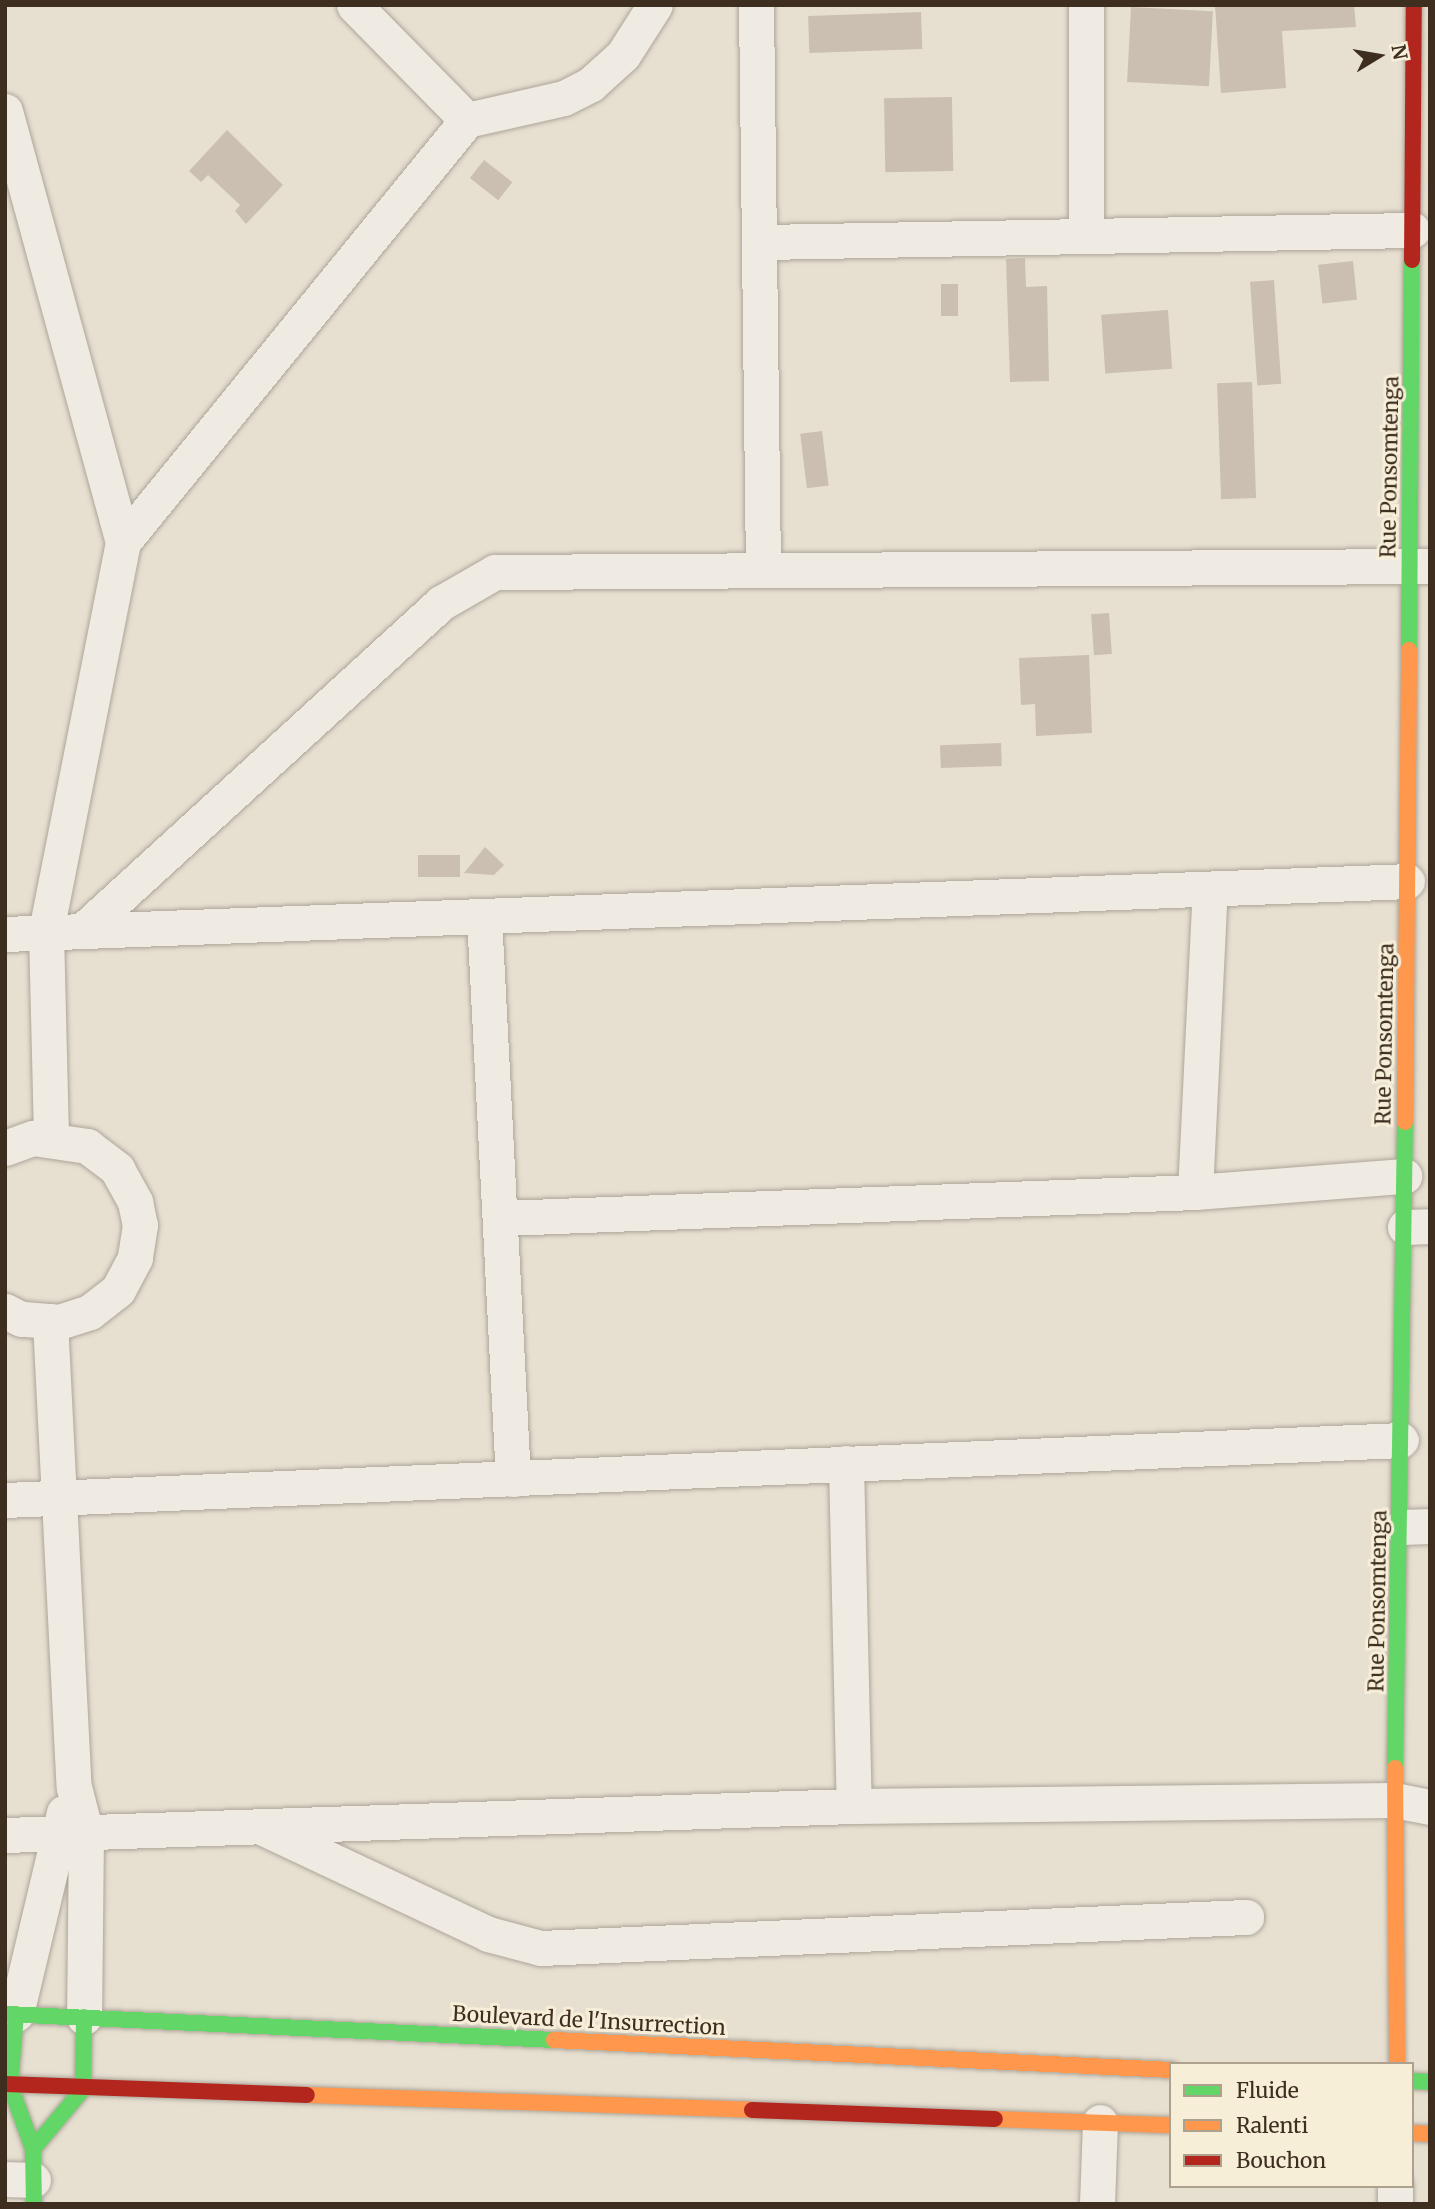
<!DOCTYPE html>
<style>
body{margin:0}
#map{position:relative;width:1435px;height:2209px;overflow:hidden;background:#e7e0d1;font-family:Merriweather,serif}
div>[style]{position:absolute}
.building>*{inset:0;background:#cbbfb2;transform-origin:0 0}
.roads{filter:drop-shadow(0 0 2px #ada599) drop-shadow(0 0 2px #ada599)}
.street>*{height:35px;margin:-17.5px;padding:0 17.5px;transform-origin:17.5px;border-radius:17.5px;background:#efebe3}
.fast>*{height:16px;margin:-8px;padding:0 8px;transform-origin:8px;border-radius:8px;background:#63d668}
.slow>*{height:16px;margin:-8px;padding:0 8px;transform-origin:8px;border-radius:8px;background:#ff974d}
.jam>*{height:16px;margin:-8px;padding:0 8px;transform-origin:8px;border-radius:8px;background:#b3261e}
span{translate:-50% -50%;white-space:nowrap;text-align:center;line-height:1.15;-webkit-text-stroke:6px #f7eed8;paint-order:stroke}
.street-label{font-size:21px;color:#3d2e20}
.frame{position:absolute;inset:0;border:7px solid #3d2e20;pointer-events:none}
.legend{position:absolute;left:1169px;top:2062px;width:245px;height:126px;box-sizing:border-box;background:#f7eed8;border:2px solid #ada18e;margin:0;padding:9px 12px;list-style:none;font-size:21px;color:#3d2e20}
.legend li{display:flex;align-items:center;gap:14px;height:35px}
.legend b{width:35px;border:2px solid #ada18e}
.north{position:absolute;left:1344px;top:21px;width:70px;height:70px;-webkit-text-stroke:5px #f7eed8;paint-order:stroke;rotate:79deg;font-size:19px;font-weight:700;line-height:28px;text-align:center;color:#3d2e20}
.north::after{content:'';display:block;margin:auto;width:24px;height:32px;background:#3d2e20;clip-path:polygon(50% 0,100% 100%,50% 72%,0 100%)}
</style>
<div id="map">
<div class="building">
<div style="clip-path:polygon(1215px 5px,1354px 5px,1356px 27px,1282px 31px,1286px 88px,1221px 93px)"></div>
<div style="left:1131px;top:7px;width:82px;height:75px;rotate:3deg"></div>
<div style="left:921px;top:12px;width:37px;height:113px;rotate:88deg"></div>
<div style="left:952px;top:97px;width:74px;height:68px;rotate:89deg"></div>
<div style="clip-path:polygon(227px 130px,283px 185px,246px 224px,235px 211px,240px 205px,208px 175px,201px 182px,189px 171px)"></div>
<div style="left:484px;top:160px;width:36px;height:23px;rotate:38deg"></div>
<div style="clip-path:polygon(1025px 258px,1026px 287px,1047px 286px,1049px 381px,1010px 382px,1006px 259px)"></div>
<div style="left:1353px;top:261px;width:39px;height:35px;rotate:84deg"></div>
<div style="left:1274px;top:280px;width:104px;height:24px;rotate:86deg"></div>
<div style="left:941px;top:284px;width:17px;height:32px"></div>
<div style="left:1168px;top:310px;width:59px;height:67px;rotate:86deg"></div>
<div style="left:1252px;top:382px;width:116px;height:35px;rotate:88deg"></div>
<div style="left:822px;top:431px;width:55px;height:22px;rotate:83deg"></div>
<div style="left:1109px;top:613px;width:41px;height:18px;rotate:86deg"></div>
<div style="clip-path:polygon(1089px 655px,1092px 733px,1036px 736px,1035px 704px,1021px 705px,1019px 658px)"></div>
<div style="left:1001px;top:743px;width:23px;height:61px;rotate:88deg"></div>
<div style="clip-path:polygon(485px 847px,504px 865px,494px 875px,464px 873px)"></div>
<div style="left:460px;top:855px;width:22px;height:42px;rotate:90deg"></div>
</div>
<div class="roads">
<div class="street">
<div style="left:756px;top:5px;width:565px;rotate:89.29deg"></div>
<div style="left:5px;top:111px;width:447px;rotate:74.7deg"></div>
<div style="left:123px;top:542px;width:398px;rotate:101.2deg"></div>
<div style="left:46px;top:932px;width:206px;rotate:88.6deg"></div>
<div style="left:467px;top:120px;width:99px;rotate:-12.8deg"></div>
<div style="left:564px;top:98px;width:30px;rotate:-27deg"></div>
<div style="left:591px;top:84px;width:43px;rotate:-42.2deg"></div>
<div style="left:623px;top:55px;width:59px;rotate:-57.4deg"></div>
<div style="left:1086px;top:236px;width:231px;rotate:-90deg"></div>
<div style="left:763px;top:242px;width:650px;rotate:-1.06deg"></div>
<div style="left:123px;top:542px;width:544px;rotate:-50.81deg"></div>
<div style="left:467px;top:120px;width:161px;rotate:-134.5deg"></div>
<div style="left:484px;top:916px;width:564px;rotate:87.05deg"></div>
<div style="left:82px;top:931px;width:486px;rotate:-42.4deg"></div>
<div style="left:441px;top:603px;width:62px;rotate:-29.9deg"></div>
<div style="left:495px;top:572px;width:935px;rotate:-0.37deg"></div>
<div style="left:5px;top:934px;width:1403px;rotate:-2.16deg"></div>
<div style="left:5px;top:1148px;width:30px;rotate:-20deg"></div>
<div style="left:33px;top:1138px;width:55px;rotate:8.4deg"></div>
<div style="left:87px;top:1146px;width:38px;rotate:37deg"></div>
<div style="left:117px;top:1169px;width:38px;rotate:61deg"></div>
<div style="left:135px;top:1202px;width:24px;rotate:78deg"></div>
<div style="left:140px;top:1225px;width:33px;rotate:99deg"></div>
<div style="left:135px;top:1258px;width:36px;rotate:118deg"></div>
<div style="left:118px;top:1290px;width:36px;rotate:142deg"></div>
<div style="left:90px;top:1312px;width:33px;rotate:162deg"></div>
<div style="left:59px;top:1322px;width:38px;rotate:-175deg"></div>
<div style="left:21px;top:1319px;width:18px;rotate:-153deg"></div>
<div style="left:1195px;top:1192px;width:302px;rotate:-87.2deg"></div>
<div style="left:503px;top:1218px;width:692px;rotate:-2.15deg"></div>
<div style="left:1195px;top:1192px;width:210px;rotate:-4.4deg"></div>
<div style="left:1405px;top:1227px;width:25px;rotate:-2deg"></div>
<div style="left:50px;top:1321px;width:467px;rotate:87.1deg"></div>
<div style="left:74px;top:1787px;width:48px;rotate:75.4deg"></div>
<div style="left:86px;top:1833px;width:184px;rotate:90.6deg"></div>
<div style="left:846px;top:1463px;width:343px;rotate:88.7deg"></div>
<div style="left:5px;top:1500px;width:1397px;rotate:-2.46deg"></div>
<div style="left:1402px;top:1527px;width:28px;rotate:-2deg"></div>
<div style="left:259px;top:1826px;width:253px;rotate:25.2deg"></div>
<div style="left:488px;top:1934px;width:55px;rotate:14.8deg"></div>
<div style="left:541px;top:1948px;width:706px;rotate:-2.52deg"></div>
<div style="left:5px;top:1835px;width:849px;rotate:-1.96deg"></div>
<div style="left:854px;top:1806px;width:540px;rotate:-0.64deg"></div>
<div style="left:1394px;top:1800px;width:37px;rotate:11deg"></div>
<div style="left:16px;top:2014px;width:207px;rotate:-76.6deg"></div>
<div style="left:5px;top:2179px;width:28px;rotate:2deg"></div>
<div style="left:1097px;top:2204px;width:82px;rotate:-87.9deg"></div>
<div style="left:1395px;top:2204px;width:18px;rotate:-90deg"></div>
</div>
<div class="fast">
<div style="left:1409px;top:650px;width:390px;rotate:-89.6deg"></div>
<div style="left:1395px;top:1768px;width:646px;rotate:-89.11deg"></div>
<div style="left:5px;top:2014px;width:550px;rotate:2.71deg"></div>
<div style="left:16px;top:2014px;width:71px;rotate:94.8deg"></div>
<div style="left:10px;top:2085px;width:68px;rotate:70.2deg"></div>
<div style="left:33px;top:2149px;width:55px;rotate:89deg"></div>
<div style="left:1412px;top:2081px;width:18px;rotate:3deg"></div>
<div style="left:33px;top:2149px;width:78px;rotate:-50.2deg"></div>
<div style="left:83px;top:2089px;width:72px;rotate:-89.2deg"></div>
</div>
<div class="slow">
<div style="left:1405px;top:1122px;width:472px;rotate:-89.5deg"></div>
<div style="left:1395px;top:1768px;width:296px;rotate:89.6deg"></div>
<div style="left:554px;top:2040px;width:618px;rotate:2.78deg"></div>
<div style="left:307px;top:2095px;width:445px;rotate:1.9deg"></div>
<div style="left:995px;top:2119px;width:176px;rotate:2deg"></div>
<div style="left:1412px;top:2133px;width:18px;rotate:3deg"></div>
</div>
<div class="jam">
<div style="left:1412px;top:260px;width:255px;rotate:-89.6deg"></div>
<div style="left:5px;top:2084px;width:302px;rotate:2.1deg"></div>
<div style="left:752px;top:2110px;width:243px;rotate:2.1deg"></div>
</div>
</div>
<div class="street-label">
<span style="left:1390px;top:467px;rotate:-89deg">Rue Ponsomtenga</span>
<span style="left:1385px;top:1034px;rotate:-89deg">Rue Ponsomtenga</span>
<span style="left:1378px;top:1601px;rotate:-89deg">Rue Ponsomtenga</span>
<span style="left:589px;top:2021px;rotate:3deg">Boulevard de l'Insurrection</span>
</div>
<div class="frame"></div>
<ul class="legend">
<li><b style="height:9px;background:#63d668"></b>Fluide</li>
<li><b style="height:9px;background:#ff974d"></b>Ralenti</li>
<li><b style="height:9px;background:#b3261e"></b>Bouchon</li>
</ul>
<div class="north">N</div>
</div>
